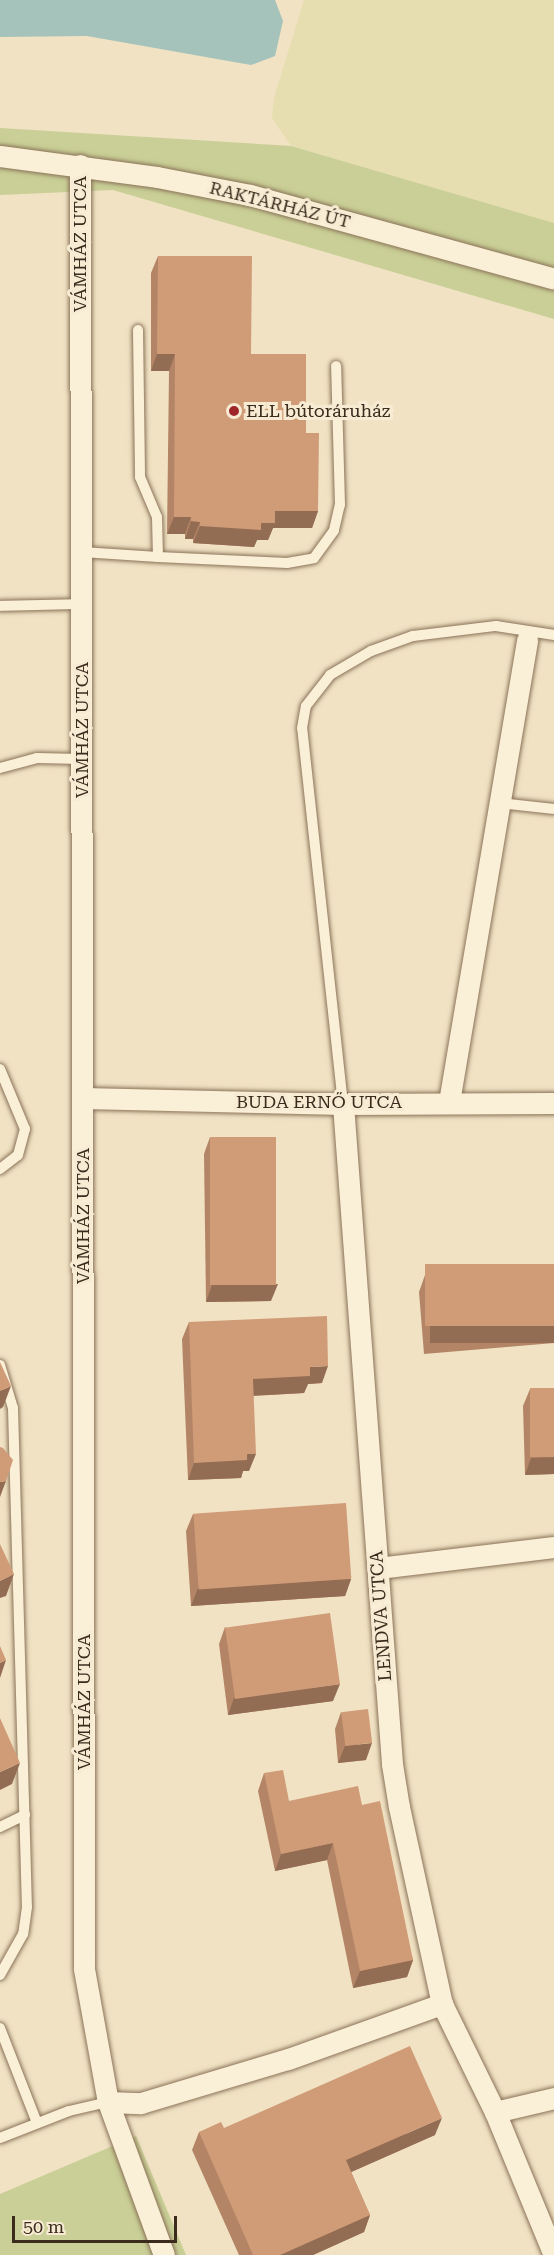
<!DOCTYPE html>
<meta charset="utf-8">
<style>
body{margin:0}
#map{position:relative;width:554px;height:2255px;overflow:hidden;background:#f0e2c3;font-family:"Roboto Serif",serif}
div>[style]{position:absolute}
.farmland>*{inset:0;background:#e6ddb0}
.green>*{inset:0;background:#c9cf96}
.water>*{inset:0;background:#a5c3ba}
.roads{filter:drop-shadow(0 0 2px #8b7359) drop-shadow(0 0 2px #8b7359)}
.service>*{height:10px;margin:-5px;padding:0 5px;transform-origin:5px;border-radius:5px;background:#faefd7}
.minor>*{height:21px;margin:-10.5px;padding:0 10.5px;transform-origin:10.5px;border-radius:10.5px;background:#faefd7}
.wall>*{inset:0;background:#b38566}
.shaded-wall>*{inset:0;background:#926c53;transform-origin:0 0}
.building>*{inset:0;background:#d09b77;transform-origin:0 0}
.dots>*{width:16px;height:16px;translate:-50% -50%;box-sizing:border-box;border:3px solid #f7ecd3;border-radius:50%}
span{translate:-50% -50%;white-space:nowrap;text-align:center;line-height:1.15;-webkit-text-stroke:6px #f7ecd3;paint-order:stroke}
.street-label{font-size:18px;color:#3b2b1d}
.poi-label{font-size:18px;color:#3b2b1d}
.left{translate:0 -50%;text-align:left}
.scale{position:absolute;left:12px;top:2216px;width:165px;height:27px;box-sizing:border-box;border:3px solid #3b2b1d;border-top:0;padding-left:8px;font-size:18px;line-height:21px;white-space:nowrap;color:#3b2b1d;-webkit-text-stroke:4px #f7ecd3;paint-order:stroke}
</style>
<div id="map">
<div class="farmland">
<div style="clip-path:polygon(304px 0,554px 0,554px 223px,291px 146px,272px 118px,274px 98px)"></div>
</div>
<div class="green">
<div style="clip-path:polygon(0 128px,291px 146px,554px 223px,554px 319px,113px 190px,0 195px)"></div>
<div style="clip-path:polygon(136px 2136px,186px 2255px,0 2255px,0 2194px)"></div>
</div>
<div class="water">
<div style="clip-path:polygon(0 0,275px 0,283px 21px,275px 56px,251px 65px,87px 36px,0 37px)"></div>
</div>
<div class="roads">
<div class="service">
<div style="left:138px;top:330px;width:147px;rotate:89.2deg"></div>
<div style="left:140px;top:477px;width:43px;rotate:67deg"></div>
<div style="left:157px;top:517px;width:40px;rotate:88.6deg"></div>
<div style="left:158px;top:557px;width:129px;rotate:2.7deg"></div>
<div style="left:287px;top:563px;width:27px;rotate:-10deg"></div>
<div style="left:314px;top:558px;width:34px;rotate:-54deg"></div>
<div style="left:334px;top:530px;width:26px;rotate:-77deg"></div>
<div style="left:340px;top:505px;width:139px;rotate:-91.6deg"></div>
<div style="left:82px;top:552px;width:76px;rotate:3.8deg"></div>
<div style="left:0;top:606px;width:82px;rotate:-1.4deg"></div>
<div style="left:0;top:768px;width:38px;rotate:-15deg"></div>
<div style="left:37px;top:758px;width:44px;rotate:1.3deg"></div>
<div style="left:500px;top:803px;width:54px;rotate:6.3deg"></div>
<div style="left:0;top:1069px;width:65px;rotate:67.4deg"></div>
<div style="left:25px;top:1129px;width:27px;rotate:105deg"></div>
<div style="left:18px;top:1155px;width:23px;rotate:142deg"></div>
<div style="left:343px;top:1104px;width:378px;rotate:-96.2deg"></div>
<div style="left:302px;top:728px;width:22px;rotate:-80deg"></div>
<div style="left:306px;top:706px;width:39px;rotate:-52deg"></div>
<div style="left:330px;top:675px;width:48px;rotate:-30.3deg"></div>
<div style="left:371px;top:651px;width:45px;rotate:-19.7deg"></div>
<div style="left:413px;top:636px;width:84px;rotate:-6.9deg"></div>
<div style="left:496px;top:626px;width:59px;rotate:8.8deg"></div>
<div style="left:0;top:1365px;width:45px;rotate:73.2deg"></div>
<div style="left:13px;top:1408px;width:499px;rotate:88.4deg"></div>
<div style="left:27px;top:1907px;width:27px;rotate:98deg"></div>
<div style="left:23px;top:1934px;width:47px;rotate:119.3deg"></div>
<div style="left:0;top:1827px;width:28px;rotate:-26deg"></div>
<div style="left:0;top:2028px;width:102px;rotate:68.7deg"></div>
<div style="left:0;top:2138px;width:74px;rotate:-21.4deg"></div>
<div style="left:69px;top:2111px;width:40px;rotate:-13deg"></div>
</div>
<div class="minor">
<div style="left:0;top:156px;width:158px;rotate:7.6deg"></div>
<div style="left:157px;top:177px;width:95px;rotate:11deg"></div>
<div style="left:250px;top:195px;width:315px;rotate:15.4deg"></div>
<div style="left:80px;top:165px;width:1804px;rotate:89.87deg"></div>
<div style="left:84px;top:1969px;width:135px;rotate:79.8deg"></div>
<div style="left:108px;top:2102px;width:163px;rotate:69.9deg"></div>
<div style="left:83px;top:1098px;width:260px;rotate:1.3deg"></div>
<div style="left:343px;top:1104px;width:211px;rotate:-0.3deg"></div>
<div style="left:449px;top:1102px;width:469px;rotate:-80.4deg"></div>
<div style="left:343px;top:1104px;width:662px;rotate:85.75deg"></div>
<div style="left:392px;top:1764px;width:44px;rotate:80.8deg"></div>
<div style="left:399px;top:1807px;width:202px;rotate:77.7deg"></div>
<div style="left:442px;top:2004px;width:120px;rotate:63.9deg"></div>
<div style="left:495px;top:2112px;width:155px;rotate:67.6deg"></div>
<div style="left:378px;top:1568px;width:177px;rotate:-6.8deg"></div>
<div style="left:108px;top:2102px;width:33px;rotate:2deg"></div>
<div style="left:141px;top:2103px;width:153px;rotate:-16.7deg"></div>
<div style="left:288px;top:2059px;width:164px;rotate:-19.7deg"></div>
<div style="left:495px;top:2112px;width:61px;rotate:-13.3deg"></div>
</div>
</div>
<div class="wall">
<div style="clip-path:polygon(158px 256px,251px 354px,306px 433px,318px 511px,312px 528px,273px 528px,268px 540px,257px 540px,254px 547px,193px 543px,193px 539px,185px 539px,185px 534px,167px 534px,169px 371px,151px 371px,151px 273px)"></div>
<div style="clip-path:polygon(210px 1137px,271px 1301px,206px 1302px,204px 1154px)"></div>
<div style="clip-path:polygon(554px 1264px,554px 1343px,424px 1354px,419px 1292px,425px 1275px)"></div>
<div style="clip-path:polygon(189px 1322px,322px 1383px,308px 1384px,304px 1393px,253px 1396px,249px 1471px,243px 1471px,241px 1478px,188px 1480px,182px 1339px)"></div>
<div style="clip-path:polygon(530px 1389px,554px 1474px,525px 1475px,523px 1406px)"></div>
<div style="clip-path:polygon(193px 1514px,351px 1579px,345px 1596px,191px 1606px,186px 1531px)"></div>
<div style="clip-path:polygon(225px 1627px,333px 1701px,228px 1715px,219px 1644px)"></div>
<div style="clip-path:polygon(341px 1712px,366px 1760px,338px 1763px,335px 1729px)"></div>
<div style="clip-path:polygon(264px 1773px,289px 1801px,362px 1805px,413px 1960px,407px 1977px,353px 1988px,327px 1860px,275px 1871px,258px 1791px)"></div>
<div style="clip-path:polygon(224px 2128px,435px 2135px,351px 2172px,370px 2215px,364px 2232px,313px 2255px,239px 2255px,192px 2150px,199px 2132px)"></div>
</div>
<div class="shaded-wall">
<div style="clip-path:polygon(157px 354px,175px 354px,169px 371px,151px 371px)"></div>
<div style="clip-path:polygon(275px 511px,318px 511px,312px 528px,273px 528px,268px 540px,257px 540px,254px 547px,193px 543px,200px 526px,261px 523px)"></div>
<div style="clip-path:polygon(174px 517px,191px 517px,185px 534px,167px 534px)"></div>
<div style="clip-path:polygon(191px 521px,200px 522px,193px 539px,185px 539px)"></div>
<div style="clip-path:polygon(278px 1284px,271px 1301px,206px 1302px,212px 1285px)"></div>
<div style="left:554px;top:1326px;width:17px;height:124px;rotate:90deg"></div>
<div style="clip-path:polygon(328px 1366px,322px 1383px,308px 1384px,304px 1393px,246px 1396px,253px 1379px,310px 1367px)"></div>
<div style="clip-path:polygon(11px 1386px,3px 1407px,0 1409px,0 1391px)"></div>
<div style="clip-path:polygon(247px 1454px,256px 1454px,249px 1471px,243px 1471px,241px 1478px,188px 1480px,194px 1463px)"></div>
<div style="clip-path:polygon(554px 1457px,554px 1474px,525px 1475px,531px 1458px)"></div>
<div style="clip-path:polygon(6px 1481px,0 1497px,0 1482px)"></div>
<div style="clip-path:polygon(14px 1574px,6px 1596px,0 1598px,0 1581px)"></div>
<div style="clip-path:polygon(351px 1579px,345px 1596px,191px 1606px,198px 1588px)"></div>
<div style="clip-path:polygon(6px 1660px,0 1678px,0 1663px)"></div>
<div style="clip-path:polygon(340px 1684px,333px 1701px,228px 1715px,234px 1698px)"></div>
<div style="clip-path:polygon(372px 1743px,366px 1760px,338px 1763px,345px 1746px)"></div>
<div style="clip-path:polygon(20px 1763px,12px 1784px,0 1790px,0 1772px)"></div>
<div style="clip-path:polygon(333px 1843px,327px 1860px,275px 1871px,281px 1854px)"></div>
<div style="clip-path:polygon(413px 1960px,407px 1977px,353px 1988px,360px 1971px)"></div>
<div style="clip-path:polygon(442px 2118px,435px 2135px,340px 2177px,346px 2160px)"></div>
<div style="clip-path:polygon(370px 2215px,364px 2232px,313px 2255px,280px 2255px)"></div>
</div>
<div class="building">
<div style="clip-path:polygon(158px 256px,252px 256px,251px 354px,306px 354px,306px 433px,319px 433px,318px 511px,275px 511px,275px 523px,261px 523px,261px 530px,200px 526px,200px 522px,191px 521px,191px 517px,174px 517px,175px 354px,157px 354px)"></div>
<div style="left:210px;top:1137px;width:66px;height:148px"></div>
<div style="left:554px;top:1264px;width:62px;height:129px;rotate:90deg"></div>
<div style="clip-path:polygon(327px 1316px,328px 1366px,310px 1367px,310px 1376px,253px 1379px,256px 1454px,247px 1454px,247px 1460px,194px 1463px,189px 1322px)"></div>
<div style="clip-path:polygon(0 1362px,11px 1386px,0 1391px)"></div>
<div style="left:554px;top:1388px;width:69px;height:24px;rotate:90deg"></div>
<div style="clip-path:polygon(0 1447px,3px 1448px,13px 1460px,6px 1481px,0 1482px)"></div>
<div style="left:346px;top:1503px;width:76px;height:153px;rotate:86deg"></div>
<div style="clip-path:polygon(0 1544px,14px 1574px,0 1581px)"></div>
<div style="left:330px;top:1613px;width:72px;height:106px;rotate:82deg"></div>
<div style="clip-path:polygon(0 1646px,6px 1660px,0 1663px)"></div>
<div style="left:368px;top:1709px;width:34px;height:27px;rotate:83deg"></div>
<div style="clip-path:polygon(0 1718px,20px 1763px,0 1772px)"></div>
<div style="clip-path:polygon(283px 1770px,289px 1801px,358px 1786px,362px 1805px,380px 1801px,413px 1960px,360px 1971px,333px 1843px,281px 1854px,264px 1773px)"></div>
<div style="clip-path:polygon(410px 2046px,442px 2118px,346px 2160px,370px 2215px,280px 2255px,253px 2255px,199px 2132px,221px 2122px,224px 2128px)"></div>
</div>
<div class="dots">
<div style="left:234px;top:411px;background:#9e2528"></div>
</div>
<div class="street-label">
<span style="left:280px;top:205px;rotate:14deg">RAKTÁRHÁZ ÚT</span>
<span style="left:80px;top:244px;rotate:-90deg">VÁMHÁZ UTCA</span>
<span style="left:82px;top:730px;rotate:-90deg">VÁMHÁZ UTCA</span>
<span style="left:319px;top:1102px">BUDA ERNŐ UTCA</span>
<span style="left:83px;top:1216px;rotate:-90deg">VÁMHÁZ UTCA</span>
<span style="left:381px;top:1616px;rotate:-94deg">LENDVA UTCA</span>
<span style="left:84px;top:1702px;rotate:-90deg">VÁMHÁZ UTCA</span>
</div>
<div class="poi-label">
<span class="left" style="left:246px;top:411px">ELL bútoráruház</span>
</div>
<div class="scale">50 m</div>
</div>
